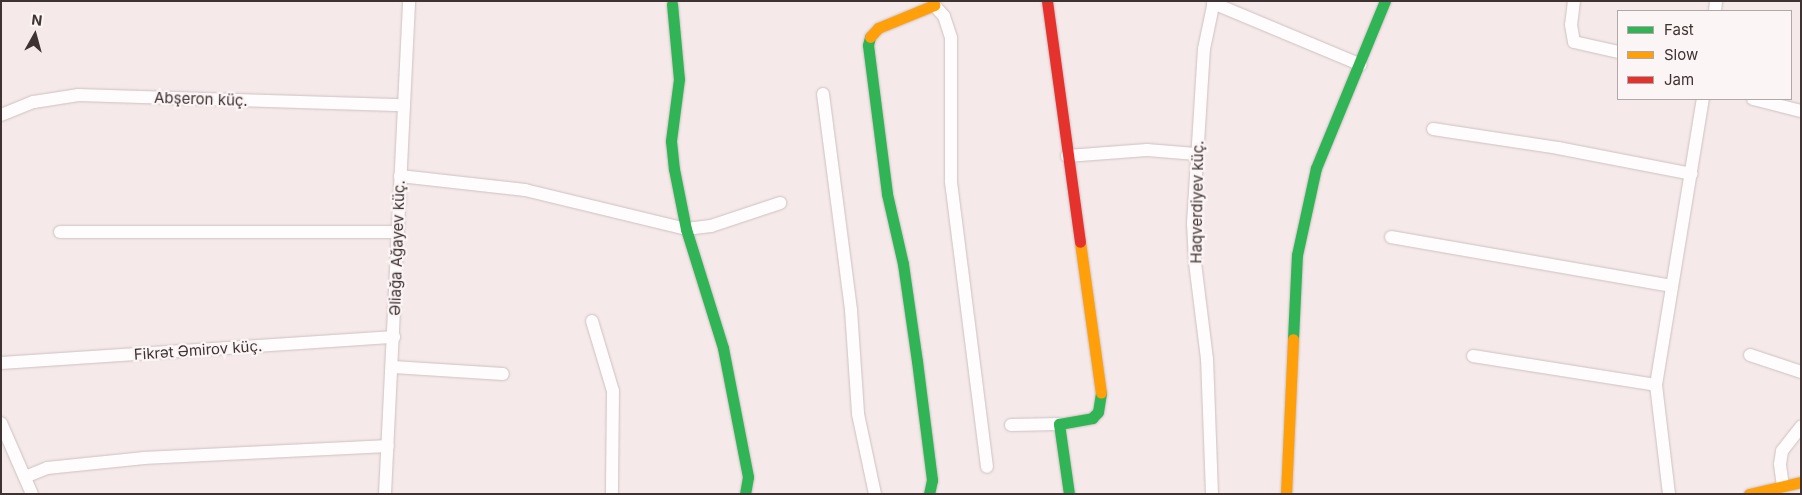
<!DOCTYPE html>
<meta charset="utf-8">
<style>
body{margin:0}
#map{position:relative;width:1802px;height:495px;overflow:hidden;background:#f6e9e9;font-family:Inter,sans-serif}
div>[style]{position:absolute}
.roads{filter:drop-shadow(0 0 1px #cdc1c1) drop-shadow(0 0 1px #cdc1c1)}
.street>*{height:12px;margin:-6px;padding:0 6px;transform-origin:6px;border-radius:6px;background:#fefcfc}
.fast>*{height:11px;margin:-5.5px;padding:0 5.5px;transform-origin:5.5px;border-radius:5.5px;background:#30b455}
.slow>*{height:11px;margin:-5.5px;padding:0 5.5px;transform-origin:5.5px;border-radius:5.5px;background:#ff9f0a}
.jam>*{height:11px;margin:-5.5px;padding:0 5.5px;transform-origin:5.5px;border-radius:5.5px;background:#e5322d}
span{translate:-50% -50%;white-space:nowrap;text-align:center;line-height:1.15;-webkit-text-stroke:4.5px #fcf5f5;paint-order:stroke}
.street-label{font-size:15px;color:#3e3232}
.frame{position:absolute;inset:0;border:2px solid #3e3232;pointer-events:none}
.legend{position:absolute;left:1617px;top:10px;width:175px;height:90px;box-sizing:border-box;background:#fcf5f5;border:1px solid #b0a7a7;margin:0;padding:6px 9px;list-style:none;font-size:15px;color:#3e3232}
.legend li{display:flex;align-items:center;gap:10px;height:25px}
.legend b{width:25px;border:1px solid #b0a7a7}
.north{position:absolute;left:10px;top:10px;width:50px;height:50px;-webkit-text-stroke:4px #fcf5f5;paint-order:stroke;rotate:7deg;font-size:14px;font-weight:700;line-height:20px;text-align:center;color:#3e3232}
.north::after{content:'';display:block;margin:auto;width:18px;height:22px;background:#3e3232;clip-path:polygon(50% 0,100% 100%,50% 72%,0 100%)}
</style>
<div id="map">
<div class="roads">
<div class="street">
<div style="left:1574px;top:1px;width:24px;rotate:97deg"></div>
<div style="left:1571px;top:25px;width:17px;rotate:80deg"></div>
<div style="left:1574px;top:42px;width:45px;rotate:12.8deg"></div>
<div style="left:1213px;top:3px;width:160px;rotate:22.7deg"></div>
<div style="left:934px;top:5px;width:15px;rotate:48deg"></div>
<div style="left:944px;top:16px;width:23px;rotate:72deg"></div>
<div style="left:951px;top:38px;width:144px;rotate:90deg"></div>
<div style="left:951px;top:182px;width:287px;rotate:82.8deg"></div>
<div style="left:1715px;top:11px;width:10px;rotate:-84deg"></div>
<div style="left:823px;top:94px;width:218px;rotate:82.6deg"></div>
<div style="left:851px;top:310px;width:104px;rotate:86.1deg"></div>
<div style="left:858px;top:414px;width:82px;rotate:78deg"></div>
<div style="left:1753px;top:99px;width:49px;rotate:14deg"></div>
<div style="left:1px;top:115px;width:35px;rotate:-22deg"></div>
<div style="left:34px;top:102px;width:45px;rotate:-9deg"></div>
<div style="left:78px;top:95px;width:325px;rotate:1.8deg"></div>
<div style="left:1433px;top:129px;width:126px;rotate:8.6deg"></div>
<div style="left:1558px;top:148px;width:136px;rotate:11deg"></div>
<div style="left:1067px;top:156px;width:80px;rotate:-4.3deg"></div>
<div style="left:1147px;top:150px;width:49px;rotate:4.7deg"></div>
<div style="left:400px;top:176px;width:126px;rotate:6.4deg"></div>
<div style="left:525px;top:190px;width:166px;rotate:13.6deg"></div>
<div style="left:686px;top:229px;width:25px;rotate:-7deg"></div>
<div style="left:711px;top:226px;width:73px;rotate:-18.4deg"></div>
<div style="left:60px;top:232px;width:337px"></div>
<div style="left:1391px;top:237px;width:285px;rotate:9.9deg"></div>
<div style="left:592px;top:321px;width:73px;rotate:73.3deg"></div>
<div style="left:613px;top:391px;width:103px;rotate:90.6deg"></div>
<div style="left:1750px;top:355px;width:54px;rotate:18.4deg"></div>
<div style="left:1473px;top:356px;width:185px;rotate:9deg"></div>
<div style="left:1px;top:363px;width:394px;rotate:-3.8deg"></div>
<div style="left:393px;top:367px;width:110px;rotate:3.6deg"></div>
<div style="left:1px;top:423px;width:77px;rotate:66.4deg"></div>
<div style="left:1011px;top:425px;width:48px;rotate:-1.2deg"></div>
<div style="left:25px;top:477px;width:24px;rotate:-22deg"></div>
<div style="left:47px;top:468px;width:98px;rotate:-5.9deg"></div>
<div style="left:144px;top:458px;width:244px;rotate:-2.8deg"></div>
<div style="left:1783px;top:486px;width:22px;rotate:-98deg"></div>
<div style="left:1780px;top:464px;width:13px;rotate:-81deg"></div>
<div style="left:1782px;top:451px;width:31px;rotate:-52deg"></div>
<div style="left:385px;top:494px;width:494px;rotate:-87.2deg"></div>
<div style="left:1212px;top:494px;width:135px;rotate:-92.1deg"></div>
<div style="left:1207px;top:359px;width:98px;rotate:-97.1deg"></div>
<div style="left:1195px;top:262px;width:39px;rotate:-93deg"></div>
<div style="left:1193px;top:223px;width:174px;rotate:-86.4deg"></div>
<div style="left:1204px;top:49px;width:49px;rotate:-78.2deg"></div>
<div style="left:1669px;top:494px;width:110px;rotate:-96.8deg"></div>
<div style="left:1656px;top:385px;width:290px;rotate:-80.7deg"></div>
</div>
<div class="fast">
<div style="left:672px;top:4px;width:75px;rotate:84.7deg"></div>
<div style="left:679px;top:79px;width:63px;rotate:97.4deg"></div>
<div style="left:671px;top:141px;width:28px;rotate:84deg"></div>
<div style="left:674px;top:169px;width:61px;rotate:78.7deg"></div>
<div style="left:686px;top:229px;width:125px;rotate:72.7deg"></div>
<div style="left:723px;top:348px;width:131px;rotate:79deg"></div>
<div style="left:748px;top:477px;width:17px;rotate:100deg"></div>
<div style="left:870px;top:37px;width:8px;rotate:104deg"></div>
<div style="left:868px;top:45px;width:150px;rotate:82.7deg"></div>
<div style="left:887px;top:194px;width:72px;rotate:77.1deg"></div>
<div style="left:903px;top:264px;width:98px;rotate:81.8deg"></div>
<div style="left:917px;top:361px;width:120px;rotate:82.8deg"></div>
<div style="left:932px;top:480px;width:14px;rotate:102deg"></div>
<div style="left:1293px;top:339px;width:84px;rotate:-87.3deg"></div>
<div style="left:1297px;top:255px;width:89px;rotate:-77.7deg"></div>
<div style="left:1316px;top:168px;width:181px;rotate:-67.6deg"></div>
<div style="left:1069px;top:494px;width:71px;rotate:-98.1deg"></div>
<div style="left:1059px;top:424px;width:34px;rotate:-10deg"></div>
<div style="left:1092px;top:418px;width:8px;rotate:-45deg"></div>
<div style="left:1098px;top:412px;width:19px;rotate:-81deg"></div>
</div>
<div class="slow">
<div style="left:870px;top:37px;width:12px;rotate:-48deg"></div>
<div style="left:878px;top:28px;width:61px;rotate:-22.3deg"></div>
<div style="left:934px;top:5px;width:4px;rotate:-104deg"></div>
<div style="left:1080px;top:242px;width:152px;rotate:82.1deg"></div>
<div style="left:1286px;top:494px;width:155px;rotate:-87.4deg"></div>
<div style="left:1749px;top:494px;width:53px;rotate:-13deg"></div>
</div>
<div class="jam">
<div style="left:1047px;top:1px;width:243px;rotate:82.2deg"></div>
</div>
</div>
<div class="street-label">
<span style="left:201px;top:99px;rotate:2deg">Abşeron küç.</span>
<span style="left:1197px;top:202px;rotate:-89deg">Haqverdiyev küç.</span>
<span style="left:397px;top:248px;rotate:-88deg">Əliağa Ağayev küç.</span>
<span style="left:198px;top:350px;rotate:-4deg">Fikrət Əmirov küç.</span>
</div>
<div class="frame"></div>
<ul class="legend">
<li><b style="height:6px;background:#30b455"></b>Fast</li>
<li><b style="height:6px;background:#ff9f0a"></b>Slow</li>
<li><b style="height:6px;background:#e5322d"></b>Jam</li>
</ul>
<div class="north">N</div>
</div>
